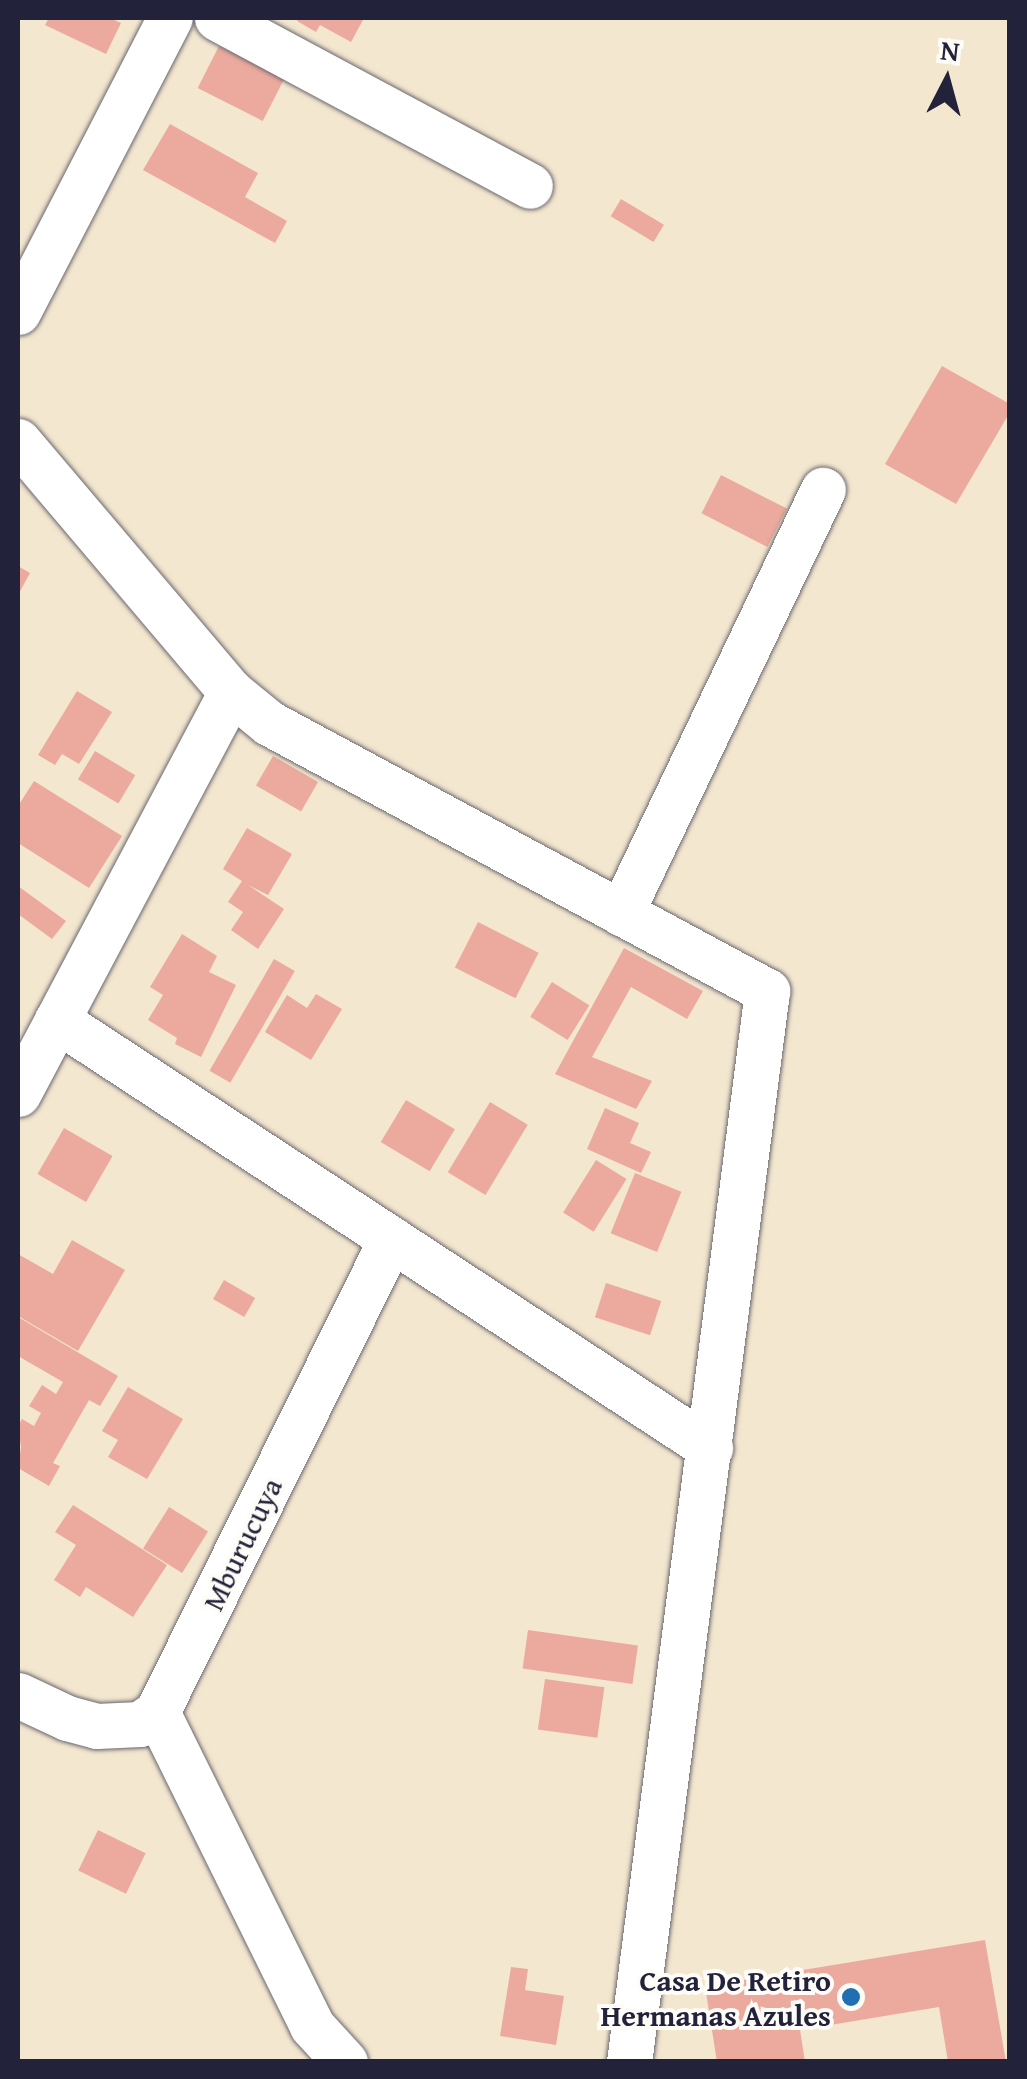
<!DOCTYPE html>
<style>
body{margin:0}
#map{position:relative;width:1027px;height:2079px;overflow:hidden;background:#f3e7cf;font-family:"Gentium Book Plus",serif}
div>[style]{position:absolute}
.building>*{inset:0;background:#ecaa9e;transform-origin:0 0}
.roads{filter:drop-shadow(0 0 2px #6b676f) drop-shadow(0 0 2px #6b676f)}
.minor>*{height:45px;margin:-22.5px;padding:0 22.5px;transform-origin:22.5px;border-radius:22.5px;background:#fff}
.dots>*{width:28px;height:28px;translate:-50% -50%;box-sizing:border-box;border:5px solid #fdfcf7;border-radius:50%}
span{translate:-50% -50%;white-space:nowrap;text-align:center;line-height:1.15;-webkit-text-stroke:8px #fdfcf7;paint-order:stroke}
.street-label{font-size:30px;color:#22223b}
.poi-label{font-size:30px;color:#22223b;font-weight:700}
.right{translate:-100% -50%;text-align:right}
.frame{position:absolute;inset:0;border:20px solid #22223b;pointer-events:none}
.north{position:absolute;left:897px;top:30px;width:100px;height:100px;-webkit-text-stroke:8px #fdfcf7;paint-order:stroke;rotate:6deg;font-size:28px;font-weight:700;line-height:40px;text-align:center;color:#22223b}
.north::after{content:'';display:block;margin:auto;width:35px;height:45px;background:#22223b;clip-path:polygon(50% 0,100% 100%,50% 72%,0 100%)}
</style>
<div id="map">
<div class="building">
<div style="clip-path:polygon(49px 18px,110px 18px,121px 23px,106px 54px,45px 25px)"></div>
<div style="clip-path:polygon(299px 18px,364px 18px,351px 42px,320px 25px,316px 32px,297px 21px)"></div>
<div style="left:219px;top:46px;width:73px;height:47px;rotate:27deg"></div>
<div style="clip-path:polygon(170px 124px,258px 173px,245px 197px,287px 221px,275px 243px,143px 170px)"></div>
<div style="left:621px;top:199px;width:50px;height:20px;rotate:31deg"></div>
<div style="clip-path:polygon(942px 366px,1010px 404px,1010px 412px,956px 504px,885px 464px)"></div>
<div style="left:721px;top:475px;width:74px;height:43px;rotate:27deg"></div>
<div style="clip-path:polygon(18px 566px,30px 573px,18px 595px)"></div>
<div style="clip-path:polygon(77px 691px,112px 712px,79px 764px,62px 754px,55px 765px,38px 755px)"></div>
<div style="left:95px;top:751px;width:47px;height:33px;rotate:31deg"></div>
<div style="left:273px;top:756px;width:52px;height:34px;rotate:30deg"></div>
<div style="clip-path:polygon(34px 781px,122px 836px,89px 888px,18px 843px,18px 806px)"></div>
<div style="clip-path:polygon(247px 828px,292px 854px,268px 895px,248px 885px,284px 909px,258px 949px,231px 930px,243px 912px,228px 902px,242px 881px,223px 869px)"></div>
<div style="clip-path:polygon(18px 886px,66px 921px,52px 939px,18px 914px)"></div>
<div style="left:478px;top:922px;width:68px;height:51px;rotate:27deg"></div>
<div style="clip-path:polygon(182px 934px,217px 956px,209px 972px,236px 985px,201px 1057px,175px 1044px,177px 1038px,148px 1020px,163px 995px,150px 987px)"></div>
<div style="clip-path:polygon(624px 948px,703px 991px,687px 1019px,631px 987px,592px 1057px,652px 1081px,636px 1109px,555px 1074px)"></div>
<div style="left:274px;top:959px;width:24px;height:129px;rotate:30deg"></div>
<div style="left:552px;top:982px;width:44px;height:41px;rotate:32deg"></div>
<div style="clip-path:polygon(316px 994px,342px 1009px,311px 1060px,265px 1032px,287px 995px,307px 1008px)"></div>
<div style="left:406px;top:1100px;width:57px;height:49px;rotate:31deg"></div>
<div style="left:490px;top:1102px;width:44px;height:82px;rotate:31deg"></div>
<div style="clip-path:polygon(605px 1108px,639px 1123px,630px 1143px,651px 1152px,641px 1173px,587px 1149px)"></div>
<div style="left:64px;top:1128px;width:56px;height:53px;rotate:30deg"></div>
<div style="left:596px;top:1160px;width:36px;height:62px;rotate:32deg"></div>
<div style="left:635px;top:1173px;width:50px;height:65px;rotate:22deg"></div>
<div style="clip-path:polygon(72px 1240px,125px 1270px,78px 1351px,18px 1316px,18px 1254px,53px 1274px)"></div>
<div style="left:224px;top:1280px;width:36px;height:22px;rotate:30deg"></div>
<div style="left:606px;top:1283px;width:58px;height:36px;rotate:18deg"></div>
<div style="clip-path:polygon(18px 1317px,118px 1376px,100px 1406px,89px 1400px,53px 1463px,60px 1466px,49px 1486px,18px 1468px,21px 1447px,18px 1426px,22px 1419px,34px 1426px,41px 1413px,29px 1406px,42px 1385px,56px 1394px,63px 1382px,18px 1356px)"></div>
<div style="clip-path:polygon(128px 1387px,183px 1419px,147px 1479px,108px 1457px,118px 1440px,102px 1431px)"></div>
<div style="clip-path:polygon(73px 1505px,167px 1565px,133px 1617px,86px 1587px,80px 1597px,54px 1580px,76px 1545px,55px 1532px)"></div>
<div style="left:169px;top:1507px;width:46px;height:49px;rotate:32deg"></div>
<div style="left:528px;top:1630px;width:111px;height:39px;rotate:8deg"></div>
<div style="left:545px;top:1679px;width:60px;height:51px;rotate:8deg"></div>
<div style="left:98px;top:1830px;width:53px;height:45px;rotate:26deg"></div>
<div style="clip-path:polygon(985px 1940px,1006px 2062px,948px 2062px,939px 2007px,800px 2030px,805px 2062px,717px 2062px,705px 1986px)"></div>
<div style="clip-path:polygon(511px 1967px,528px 1969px,525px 1990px,564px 1996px,556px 2045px,500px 2036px)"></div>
</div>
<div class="roads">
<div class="minor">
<div style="left:217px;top:18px;width:355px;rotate:28.2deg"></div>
<div style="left:18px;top:312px;width:331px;rotate:-62.7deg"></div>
<div style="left:18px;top:441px;width:329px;rotate:49.7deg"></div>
<div style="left:231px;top:692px;width:49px;rotate:39.2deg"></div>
<div style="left:269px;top:723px;width:566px;rotate:28.29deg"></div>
<div style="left:767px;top:991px;width:1080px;rotate:97.34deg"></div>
<div style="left:621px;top:913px;width:469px;rotate:-64.5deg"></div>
<div style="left:57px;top:1020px;width:781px;rotate:33.24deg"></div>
<div style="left:18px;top:1094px;width:455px;rotate:-62.1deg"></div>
<div style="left:18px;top:1695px;width:54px;rotate:25.1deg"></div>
<div style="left:67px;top:1718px;width:31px;rotate:15deg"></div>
<div style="left:97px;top:1726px;width:43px;rotate:-2.7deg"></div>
<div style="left:140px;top:1724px;width:21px;rotate:-35deg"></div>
<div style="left:157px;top:1712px;width:528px;rotate:-63.68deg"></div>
<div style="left:157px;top:1712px;width:350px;rotate:63.7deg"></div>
<div style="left:312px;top:2026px;width:49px;rotate:47.5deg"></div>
</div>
</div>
<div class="dots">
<div style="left:851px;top:1997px;background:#1f6fb2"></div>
</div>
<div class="street-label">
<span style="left:242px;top:1544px;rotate:-64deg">Mburucuya</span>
</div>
<div class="poi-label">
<span class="right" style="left:831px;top:1997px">Casa De Retiro<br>Hermanas Azules</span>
</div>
<div class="frame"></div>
<div class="north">N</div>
</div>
